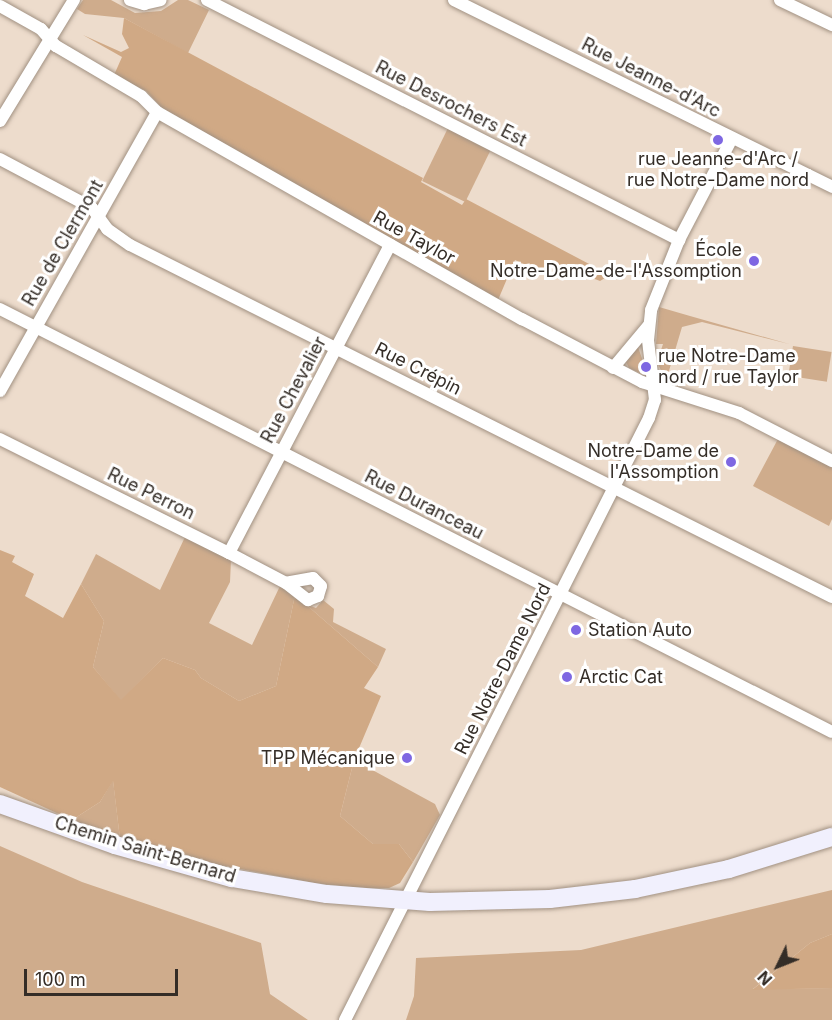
<!DOCTYPE html>
<meta charset="utf-8">
<style>
body{margin:0}
#map{position:relative;width:832px;height:1020px;overflow:hidden;background:#eddccc;font-family:Inter,sans-serif}
div>[style]{position:absolute}
.green>*{inset:0;background:#cfac8c;transform-origin:0 0}
.forest>*{inset:0;background:#d0a985}
.roads{filter:drop-shadow(0 0 2px #a19182) drop-shadow(0 0 2px #a19182)}
.street>*{height:12px;margin:-6px;padding:0 6px;transform-origin:6px;border-radius:6px;background:#fff}
.secondary>*{height:18px;margin:-9px;padding:0 9px;transform-origin:9px;border-radius:9px;background:#f1f0fd}
.dots>*{width:16px;height:16px;translate:-50% -50%;box-sizing:border-box;border:3px solid #fff;border-radius:50%}
span{translate:-50% -50%;white-space:nowrap;text-align:center;line-height:1.15;-webkit-text-stroke:6px #fff;paint-order:stroke}
.street-label{font-size:18px;color:#342d27}
.poi-label{font-size:18px;color:#342d27}
.right{translate:-100% -50%;text-align:right}
.left{translate:0 -50%;text-align:left}
.north{position:absolute;left:748px;top:936px;width:60px;height:60px;-webkit-text-stroke:4px #fff;paint-order:stroke;rotate:227deg;font-size:16px;font-weight:700;line-height:24px;text-align:center;color:#342d27}
.north::after{content:'';display:block;margin:auto;width:21px;height:27px;background:#342d27;clip-path:polygon(50% 0,100% 100%,50% 72%,0 100%)}
.scale{position:absolute;left:24px;top:969px;width:154px;height:27px;box-sizing:border-box;border:3px solid #342d27;border-top:0;padding-left:8px;font-size:18px;line-height:21px;white-space:nowrap;color:#342d27;-webkit-text-stroke:4px #fff;paint-order:stroke}
</style>
<div id="map">
<div class="green">
<div style="clip-path:polygon(83px 0,111px 0,135px 13px,161px 11px,178px 0,188px 0,209px 10px,188px 53px,124px 18px,85px 14px,77px 9px)"></div>
<div style="left:448px;top:128px;width:48px;height:59px;rotate:26deg"></div>
<div style="clip-path:polygon(659px 307px,690px 316px,789px 344px,702px 322px,682px 327px,666px 381px,657px 362px,663px 344px,656px 344px)"></div>
<div style="left:793px;top:346px;width:39px;height:30px;rotate:9deg"></div>
<div style="clip-path:polygon(638px 347px,645px 367px,640px 373px,629px 368px,626px 362px)"></div>
<div style="clip-path:polygon(778px 439px,832px 467px,832px 519px,829px 526px,753px 486px)"></div>
<div style="clip-path:polygon(185px 537px,231px 560px,230px 582px,209px 623px,252px 645px,280px 586px,295px 595px,308px 605px,316px 608px,323px 600px,334px 609px,333px 622px,386px 649px,378px 667px,295px 595px,276px 686px,239px 701px,201px 678px,195px 670px,163px 658px,121px 701px,93px 667px,104px 621px,81px 584px,96px 554px,160px 590px)"></div>
<div style="clip-path:polygon(354px 760px,435px 804px,440px 815px,413px 862px,399px 844px,373px 844px,340px 816px)"></div>
<div style="clip-path:polygon(113px 780px,120px 839px,72px 820px,100px 802px)"></div>
<div style="clip-path:polygon(0 846px,82px 882px,261px 943px,270px 994px,308px 1020px,0 1020px)"></div>
<div style="clip-path:polygon(832px 890px,832px 934px,810px 943px,753px 989px,832px 988px,832px 1020px,406px 1020px,414px 996px,416px 958px,581px 950px)"></div>
</div>
<div class="forest">
<div style="clip-path:polygon(124px 18px,423px 178px,421px 182px,462px 205px,466px 199px,610px 275px,600px 281px,554px 263px,542px 272px,515px 260px,498px 300px,162px 108px,146px 91px,114px 75px,122px 57px,83px 35px,121px 52px,129px 48px,122px 34px)"></div>
<div style="clip-path:polygon(0 550px,15px 556px,12px 562px,34px 574px,25px 596px,63px 618px,81px 584px,104px 621px,93px 667px,121px 700px,163px 658px,195px 670px,201px 678px,239px 701px,276px 686px,295px 595px,378px 667px,364px 688px,381px 696px,354px 760px,340px 816px,373px 844px,399px 844px,413px 862px,400px 883px,389px 888px,360px 888px,314px 883px,193px 860px,120px 839px,113px 781px,100px 802px,72px 820px,0 787px)"></div>
<div style="clip-path:polygon(832px 934px,832px 988px,752px 990px,810px 943px)"></div>
</div>
<div class="roads">
<div class="street">
<div style="left:130px;top:0;width:15px;rotate:16deg"></div>
<div style="left:144px;top:4px;width:17px;rotate:-13deg"></div>
<div style="left:207px;top:0;width:530px;rotate:26.95deg"></div>
<div style="left:454px;top:0;width:422px;rotate:26.3deg"></div>
<div style="left:780px;top:0;width:58px;rotate:25.7deg"></div>
<div style="left:0;top:6px;width:47px;rotate:29.3deg"></div>
<div style="left:41px;top:29px;width:23px;rotate:49deg"></div>
<div style="left:56px;top:46px;width:99px;rotate:30.5deg"></div>
<div style="left:141px;top:96px;width:23px;rotate:45deg"></div>
<div style="left:157px;top:112px;width:420px;rotate:29.6deg"></div>
<div style="left:522px;top:319px;width:136px;rotate:27.7deg"></div>
<div style="left:642px;top:382px;width:102px;rotate:17.7deg"></div>
<div style="left:739px;top:413px;width:105px;rotate:27.3deg"></div>
<div style="left:0;top:121px;width:142px;rotate:-58.6deg"></div>
<div style="left:0;top:159px;width:104px;rotate:28deg"></div>
<div style="left:92px;top:208px;width:26px;rotate:54deg"></div>
<div style="left:107px;top:229px;width:28px;rotate:35deg"></div>
<div style="left:130px;top:245px;width:785px;rotate:26.63deg"></div>
<div style="left:0;top:309px;width:933px;rotate:26.95deg"></div>
<div style="left:613px;top:368px;width:56px;rotate:-50.1deg"></div>
<div style="left:0;top:391px;width:320px;rotate:-60.6deg"></div>
<div style="left:0;top:439px;width:256px;rotate:26.5deg"></div>
<div style="left:229px;top:553px;width:64px;rotate:27.8deg"></div>
<div style="left:286px;top:583px;width:28px;rotate:38deg"></div>
<div style="left:308px;top:600px;width:11px;rotate:-22deg"></div>
<div style="left:318px;top:596px;width:10px;rotate:-73deg"></div>
<div style="left:321px;top:586px;width:11px;rotate:-135deg"></div>
<div style="left:313px;top:578px;width:27px;rotate:170deg"></div>
<div style="left:229px;top:553px;width:348px;rotate:-62.4deg"></div>
<div style="left:345px;top:1020px;width:674px;rotate:-63.21deg"></div>
<div style="left:649px;top:418px;width:19px;rotate:-72deg"></div>
<div style="left:655px;top:400px;width:60px;rotate:-96.7deg"></div>
<div style="left:648px;top:340px;width:30px;rotate:-84deg"></div>
<div style="left:651px;top:310px;width:75px;rotate:-68.2deg"></div>
<div style="left:679px;top:240px;width:115px;rotate:-62.5deg"></div>
</div>
<div class="secondary">
<div style="left:0;top:804px;width:122px;rotate:19.6deg"></div>
<div style="left:115px;top:845px;width:122px;rotate:15.8deg"></div>
<div style="left:232px;top:878px;width:96px;rotate:9.6deg"></div>
<div style="left:327px;top:894px;width:103px;rotate:4.4deg"></div>
<div style="left:430px;top:902px;width:120px;rotate:-1.4deg"></div>
<div style="left:550px;top:899px;width:86px;rotate:-6.7deg"></div>
<div style="left:635px;top:889px;width:96px;rotate:-12deg"></div>
<div style="left:729px;top:869px;width:108px;rotate:-17.3deg"></div>
</div>
</div>
<div class="dots">
<div style="left:718px;top:140px;background:#7e67e2"></div>
<div style="left:754px;top:261px;background:#7e67e2"></div>
<div style="left:646px;top:367px;background:#7e67e2"></div>
<div style="left:731px;top:462px;background:#7e67e2"></div>
<div style="left:576px;top:630px;background:#7e67e2"></div>
<div style="left:567px;top:677px;background:#7e67e2"></div>
<div style="left:407px;top:758px;background:#7e67e2"></div>
</div>
<div class="street-label">
<span style="left:651px;top:78px;rotate:27deg">Rue Jeanne-d'Arc</span>
<span style="left:451px;top:104px;rotate:27deg">Rue Desrochers Est</span>
<span style="left:414px;top:238px;rotate:29deg">Rue Taylor</span>
<span style="left:63px;top:243px;rotate:-60deg">Rue de Clermont</span>
<span style="left:418px;top:369px;rotate:27deg">Rue Crépin</span>
<span style="left:294px;top:390px;rotate:-62deg">Rue Chevalier</span>
<span style="left:151px;top:494px;rotate:26deg">Rue Perron</span>
<span style="left:424px;top:505px;rotate:27deg">Rue Duranceau</span>
<span style="left:503px;top:669px;rotate:-63deg">Rue Notre-Dame Nord</span>
<span style="left:145px;top:850px;rotate:17deg">Chemin Saint-Bernard</span>
</div>
<div class="poi-label">
<span style="left:718px;top:170px">rue Jeanne-d'Arc /<br>rue Notre-Dame nord</span>
<span class="right" style="left:742px;top:261px">École<br>Notre-Dame-de-l'Assomption</span>
<span class="left" style="left:658px;top:367px">rue Notre-Dame<br>nord / rue Taylor</span>
<span class="right" style="left:719px;top:462px">Notre-Dame de<br>l'Assomption</span>
<span class="left" style="left:588px;top:630px">Station Auto</span>
<span class="left" style="left:579px;top:677px">Arctic Cat</span>
<span class="right" style="left:395px;top:758px">TPP Mécanique</span>
</div>
<div class="north">N</div>
<div class="scale">100 m</div>
</div>
